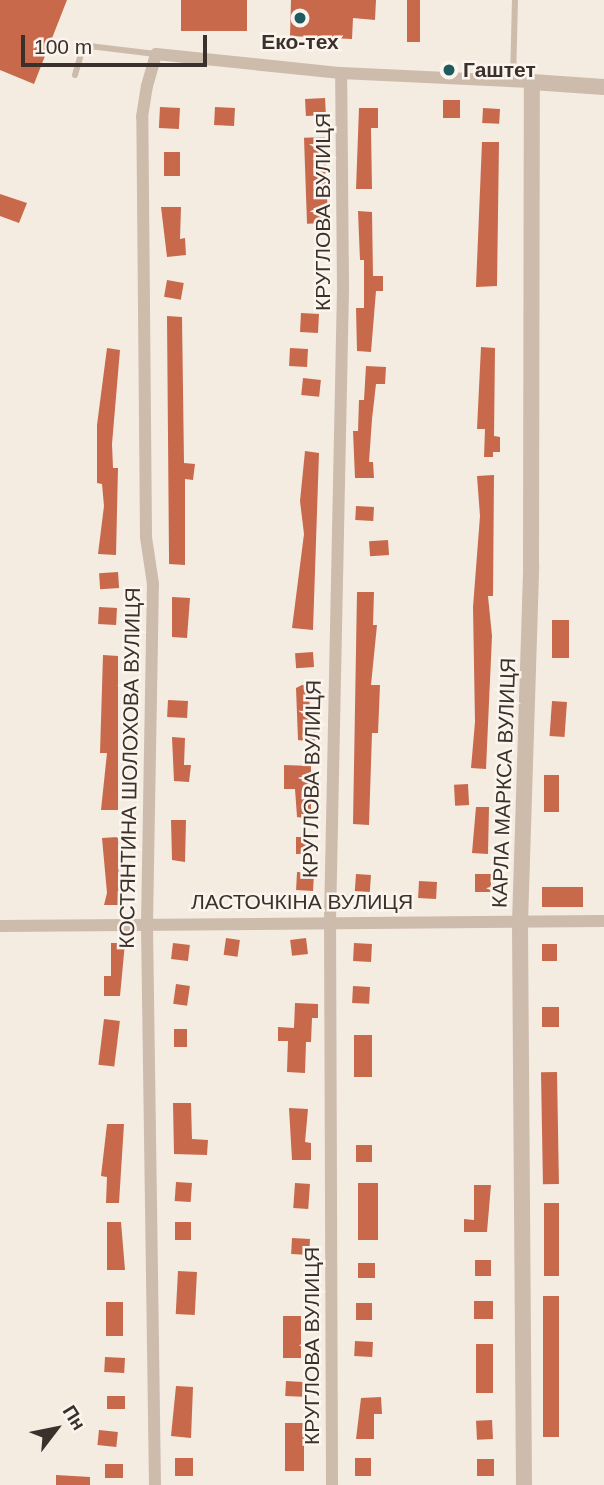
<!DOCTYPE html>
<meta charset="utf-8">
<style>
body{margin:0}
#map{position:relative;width:604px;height:1485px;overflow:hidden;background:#f4ebe1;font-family:Arial,sans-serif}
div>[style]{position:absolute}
.building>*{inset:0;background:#c8694b;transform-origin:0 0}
.service>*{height:6px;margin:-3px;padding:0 3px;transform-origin:3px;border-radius:3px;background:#cdbbac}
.minor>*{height:12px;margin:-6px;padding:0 6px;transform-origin:6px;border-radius:6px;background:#cdbbac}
.tertiary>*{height:16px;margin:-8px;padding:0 8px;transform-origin:8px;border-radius:8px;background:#cdbbac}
.dots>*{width:19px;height:19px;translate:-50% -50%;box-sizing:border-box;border:4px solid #fbf5ee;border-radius:50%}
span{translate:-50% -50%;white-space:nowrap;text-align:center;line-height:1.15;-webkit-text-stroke:5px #fbf5ee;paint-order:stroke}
.poi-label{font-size:21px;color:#3b302b;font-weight:700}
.left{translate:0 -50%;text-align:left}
.street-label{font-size:21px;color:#3b302b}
.north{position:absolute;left:21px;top:1394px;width:70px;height:70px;-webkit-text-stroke:5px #fbf5ee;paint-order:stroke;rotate:58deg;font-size:19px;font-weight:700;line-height:28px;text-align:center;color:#3b302b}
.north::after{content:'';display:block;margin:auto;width:24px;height:32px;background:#3b302b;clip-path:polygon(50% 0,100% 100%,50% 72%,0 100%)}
.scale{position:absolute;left:21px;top:35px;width:186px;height:32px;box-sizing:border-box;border:4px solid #3b302b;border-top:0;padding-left:9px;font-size:21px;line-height:24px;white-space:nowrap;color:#3b302b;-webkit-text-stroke:5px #fbf5ee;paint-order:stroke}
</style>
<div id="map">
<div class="building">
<div style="clip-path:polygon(0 0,67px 0,34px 84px,0 70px)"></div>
<div style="left:181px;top:0;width:66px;height:31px"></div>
<div style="clip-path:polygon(291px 0,376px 0,375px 20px,353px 18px,352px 39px,290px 36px)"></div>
<div style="left:407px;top:0;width:13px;height:42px"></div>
<div style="left:325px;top:98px;width:17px;height:20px;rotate:87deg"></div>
<div style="left:443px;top:100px;width:17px;height:18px"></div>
<div style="left:160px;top:107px;width:20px;height:21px;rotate:3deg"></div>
<div style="left:215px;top:107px;width:20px;height:18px;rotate:3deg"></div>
<div style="clip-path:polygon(359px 108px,378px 108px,378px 128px,371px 128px,372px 189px,356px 189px)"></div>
<div style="left:483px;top:108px;width:17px;height:15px;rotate:3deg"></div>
<div style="left:325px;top:137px;width:86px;height:21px;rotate:88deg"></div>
<div style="clip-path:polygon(482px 142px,499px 142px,497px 286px,476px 287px)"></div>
<div style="left:180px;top:152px;width:24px;height:16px;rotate:90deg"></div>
<div style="clip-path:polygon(0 194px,27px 203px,19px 223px,0 216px)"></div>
<div style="clip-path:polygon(161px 207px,181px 207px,180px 239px,185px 238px,186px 255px,167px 257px)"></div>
<div style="clip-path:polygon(358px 211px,372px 212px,373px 276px,383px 276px,383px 291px,376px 291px,371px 352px,357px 351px,356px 308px,364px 308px,364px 260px,360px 260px)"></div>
<div style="left:167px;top:280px;width:17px;height:17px;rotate:10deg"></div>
<div style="left:301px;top:313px;width:18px;height:19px;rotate:3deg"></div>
<div style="clip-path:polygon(167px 316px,182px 317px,184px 463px,195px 464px,193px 480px,185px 479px,185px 565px,169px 564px,169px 557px)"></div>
<div style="clip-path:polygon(481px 347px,495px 348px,494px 436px,500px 437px,500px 452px,493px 452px,493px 457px,484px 457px,485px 429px,477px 429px)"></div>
<div style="clip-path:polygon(107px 348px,120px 350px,112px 444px,113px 468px,118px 468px,116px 555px,98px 554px,104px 506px,102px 484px,97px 483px,97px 425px)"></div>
<div style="left:290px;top:348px;width:18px;height:18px;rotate:3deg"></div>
<div style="clip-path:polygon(366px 366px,386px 367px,385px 384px,376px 384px,372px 419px,369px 462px,373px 462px,374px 478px,355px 478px,353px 431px,358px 431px,359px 400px,364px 400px)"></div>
<div style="left:303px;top:378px;width:18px;height:17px;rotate:6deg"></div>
<div style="clip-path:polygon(305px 451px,319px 453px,313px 630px,292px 628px,304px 534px,300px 501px)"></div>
<div style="clip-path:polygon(494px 475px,493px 596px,488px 596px,492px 636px,486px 769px,471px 768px,475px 722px,473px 607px,480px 516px,477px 476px)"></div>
<div style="left:356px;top:506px;width:18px;height:14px;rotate:3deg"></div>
<div style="left:388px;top:540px;width:15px;height:19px;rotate:86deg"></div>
<div style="left:118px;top:572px;width:16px;height:19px;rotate:86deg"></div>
<div style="clip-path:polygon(357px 592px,374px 592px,373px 625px,377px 625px,371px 685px,380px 685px,378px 733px,372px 733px,369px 825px,353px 824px)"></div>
<div style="clip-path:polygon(172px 597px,190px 598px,187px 638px,172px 637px)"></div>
<div style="left:99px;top:607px;width:18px;height:17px;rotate:3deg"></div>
<div style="left:552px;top:620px;width:17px;height:38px"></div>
<div style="left:313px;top:652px;width:15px;height:18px;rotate:86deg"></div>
<div style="clip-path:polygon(103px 655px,118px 656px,118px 810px,101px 810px,107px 753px,100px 753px)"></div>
<div style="clip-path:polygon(302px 685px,310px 686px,309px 725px,316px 726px,315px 742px,298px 740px,296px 688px)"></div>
<div style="left:168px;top:700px;width:20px;height:17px;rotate:3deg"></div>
<div style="left:552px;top:701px;width:15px;height:35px;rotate:4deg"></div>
<div style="clip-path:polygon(172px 737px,185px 738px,184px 765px,191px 765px,189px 782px,174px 781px)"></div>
<div style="clip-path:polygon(284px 765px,311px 766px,311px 819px,297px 817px,295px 789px,284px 789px)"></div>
<div style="left:544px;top:775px;width:15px;height:37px"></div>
<div style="left:468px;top:784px;width:21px;height:14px;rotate:87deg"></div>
<div style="clip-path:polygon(476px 807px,489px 807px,488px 854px,472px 853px)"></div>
<div style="clip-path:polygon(171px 820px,186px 820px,185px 862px,172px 860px)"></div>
<div style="clip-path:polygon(118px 837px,119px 905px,104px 905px,107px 893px,102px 838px)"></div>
<div style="left:296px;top:837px;width:15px;height:17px"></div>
<div style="left:314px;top:873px;width:18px;height:17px;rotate:93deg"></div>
<div style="left:356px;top:874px;width:15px;height:17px;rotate:4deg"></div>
<div style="left:475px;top:874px;width:16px;height:18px"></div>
<div style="left:419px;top:881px;width:18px;height:17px;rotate:3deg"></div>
<div style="left:542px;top:887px;width:41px;height:20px"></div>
<div style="left:226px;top:938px;width:14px;height:17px;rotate:8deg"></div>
<div style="left:306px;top:938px;width:16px;height:16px;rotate:83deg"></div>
<div style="clip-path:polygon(111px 943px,125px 943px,120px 996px,104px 996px,104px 976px,111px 976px)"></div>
<div style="left:173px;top:943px;width:17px;height:16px;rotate:7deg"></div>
<div style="left:354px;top:943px;width:18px;height:18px;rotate:3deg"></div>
<div style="left:542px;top:944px;width:15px;height:17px"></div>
<div style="left:176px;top:984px;width:14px;height:20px;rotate:8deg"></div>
<div style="left:353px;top:986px;width:17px;height:17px;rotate:3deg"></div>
<div style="clip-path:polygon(295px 1003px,318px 1004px,318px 1018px,312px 1018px,311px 1042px,306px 1042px,305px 1073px,287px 1072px,288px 1041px,278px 1041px,278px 1027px,294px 1028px)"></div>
<div style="left:542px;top:1007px;width:17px;height:20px"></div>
<div style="left:104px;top:1019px;width:16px;height:46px;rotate:7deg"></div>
<div style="left:174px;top:1029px;width:13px;height:18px"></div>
<div style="left:354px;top:1035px;width:18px;height:42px"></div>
<div style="left:557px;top:1072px;width:112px;height:16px;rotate:89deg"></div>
<div style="clip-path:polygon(173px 1103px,191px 1103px,192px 1139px,208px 1140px,207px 1155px,174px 1154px)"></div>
<div style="clip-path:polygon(289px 1108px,308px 1109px,305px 1142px,311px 1143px,311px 1160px,292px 1160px)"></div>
<div style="clip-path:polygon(107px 1124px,124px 1124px,119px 1203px,106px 1203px,107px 1177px,101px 1176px)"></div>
<div style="left:356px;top:1145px;width:16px;height:17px"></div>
<div style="left:176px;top:1182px;width:16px;height:19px;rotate:4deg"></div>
<div style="left:295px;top:1183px;width:15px;height:25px;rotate:4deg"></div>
<div style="left:358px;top:1183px;width:20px;height:57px"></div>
<div style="clip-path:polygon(474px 1185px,491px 1185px,487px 1232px,464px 1232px,464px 1219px,474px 1220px)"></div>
<div style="left:544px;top:1203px;width:15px;height:73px"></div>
<div style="clip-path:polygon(107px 1222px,121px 1222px,125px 1270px,107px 1270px)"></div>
<div style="left:175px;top:1222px;width:16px;height:18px"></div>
<div style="left:292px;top:1238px;width:18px;height:16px;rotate:3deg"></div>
<div style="left:475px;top:1260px;width:16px;height:16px"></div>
<div style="left:358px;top:1263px;width:17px;height:15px"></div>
<div style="left:178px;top:1271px;width:19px;height:43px;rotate:3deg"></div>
<div style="left:543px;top:1296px;width:16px;height:141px"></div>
<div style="left:474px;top:1301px;width:19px;height:18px"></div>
<div style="left:106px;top:1302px;width:17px;height:34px"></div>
<div style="left:356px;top:1303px;width:16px;height:17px"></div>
<div style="left:283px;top:1316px;width:18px;height:42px"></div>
<div style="left:355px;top:1341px;width:18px;height:15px;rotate:3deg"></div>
<div style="left:476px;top:1344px;width:17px;height:49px"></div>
<div style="left:105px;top:1357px;width:20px;height:15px;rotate:3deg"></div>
<div style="left:286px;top:1381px;width:17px;height:15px;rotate:3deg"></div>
<div style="clip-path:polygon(176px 1386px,193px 1387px,191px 1438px,171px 1436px)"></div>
<div style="left:107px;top:1396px;width:18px;height:13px"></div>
<div style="clip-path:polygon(381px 1397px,382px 1414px,374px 1414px,374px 1439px,356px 1439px,361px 1398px)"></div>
<div style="left:492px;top:1420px;width:19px;height:16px;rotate:87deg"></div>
<div style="left:285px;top:1423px;width:19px;height:48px"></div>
<div style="left:99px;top:1430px;width:19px;height:15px;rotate:6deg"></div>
<div style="left:193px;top:1458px;width:18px;height:18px;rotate:90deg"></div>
<div style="left:355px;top:1458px;width:16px;height:18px"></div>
<div style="left:477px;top:1459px;width:17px;height:17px"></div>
<div style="left:105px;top:1464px;width:18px;height:14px"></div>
<div style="clip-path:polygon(56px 1475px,90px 1477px,90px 1485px,56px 1485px)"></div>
</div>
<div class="service">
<div style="left:75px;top:75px;width:22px;rotate:-74deg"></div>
<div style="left:81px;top:54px;width:11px;rotate:-45deg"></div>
<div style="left:89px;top:46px;width:67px;rotate:6.8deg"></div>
<div style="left:513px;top:81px;width:81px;rotate:-88.6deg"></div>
</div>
<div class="minor">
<div style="left:0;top:926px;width:604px;rotate:-0.47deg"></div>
<div style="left:155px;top:1485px;width:562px;rotate:-90.82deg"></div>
<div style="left:147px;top:923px;width:339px;rotate:-89deg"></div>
<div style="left:153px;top:584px;width:48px;rotate:-98.5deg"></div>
<div style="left:146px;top:537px;width:420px;rotate:-90.5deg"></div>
<div style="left:142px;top:117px;width:31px;rotate:-81deg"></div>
<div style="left:147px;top:86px;width:33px;rotate:-74deg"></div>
<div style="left:156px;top:54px;width:186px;rotate:5.9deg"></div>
<div style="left:341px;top:73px;width:191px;rotate:2.7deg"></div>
<div style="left:332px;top:1485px;width:565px;rotate:-90.2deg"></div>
<div style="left:330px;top:920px;width:632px;rotate:-88.82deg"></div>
<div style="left:343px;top:288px;width:215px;rotate:-90.5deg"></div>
</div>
<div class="tertiary">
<div style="left:524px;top:1485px;width:562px;rotate:-90.41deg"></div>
<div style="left:520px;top:923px;width:357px;rotate:-88.2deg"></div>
<div style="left:531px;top:566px;width:484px;rotate:-89.9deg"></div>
<div style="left:532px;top:82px;width:72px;rotate:4deg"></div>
</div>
<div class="dots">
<div style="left:300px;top:18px;background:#1f5a5e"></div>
<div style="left:449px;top:70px;background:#1f5a5e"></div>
</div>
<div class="poi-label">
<span style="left:300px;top:42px">Еко-тех</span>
<span class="left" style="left:463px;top:70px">Гаштет</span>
</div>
<div class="street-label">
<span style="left:323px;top:212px;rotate:-90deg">КРУГЛОВА ВУЛИЦЯ</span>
<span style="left:130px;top:768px;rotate:-89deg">КОСТЯНТИНА ШОЛОХОВА ВУЛИЦЯ</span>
<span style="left:312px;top:779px;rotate:-89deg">КРУГЛОВА ВУЛИЦЯ</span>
<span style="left:504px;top:783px;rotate:-88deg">КАРЛА МАРКСА ВУЛИЦЯ</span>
<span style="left:302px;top:902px">ЛАСТОЧКІНА ВУЛИЦЯ</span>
<span style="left:312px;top:1346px;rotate:-90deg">КРУГЛОВА ВУЛИЦЯ</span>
</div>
<div class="north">Пн</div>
<div class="scale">100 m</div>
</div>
